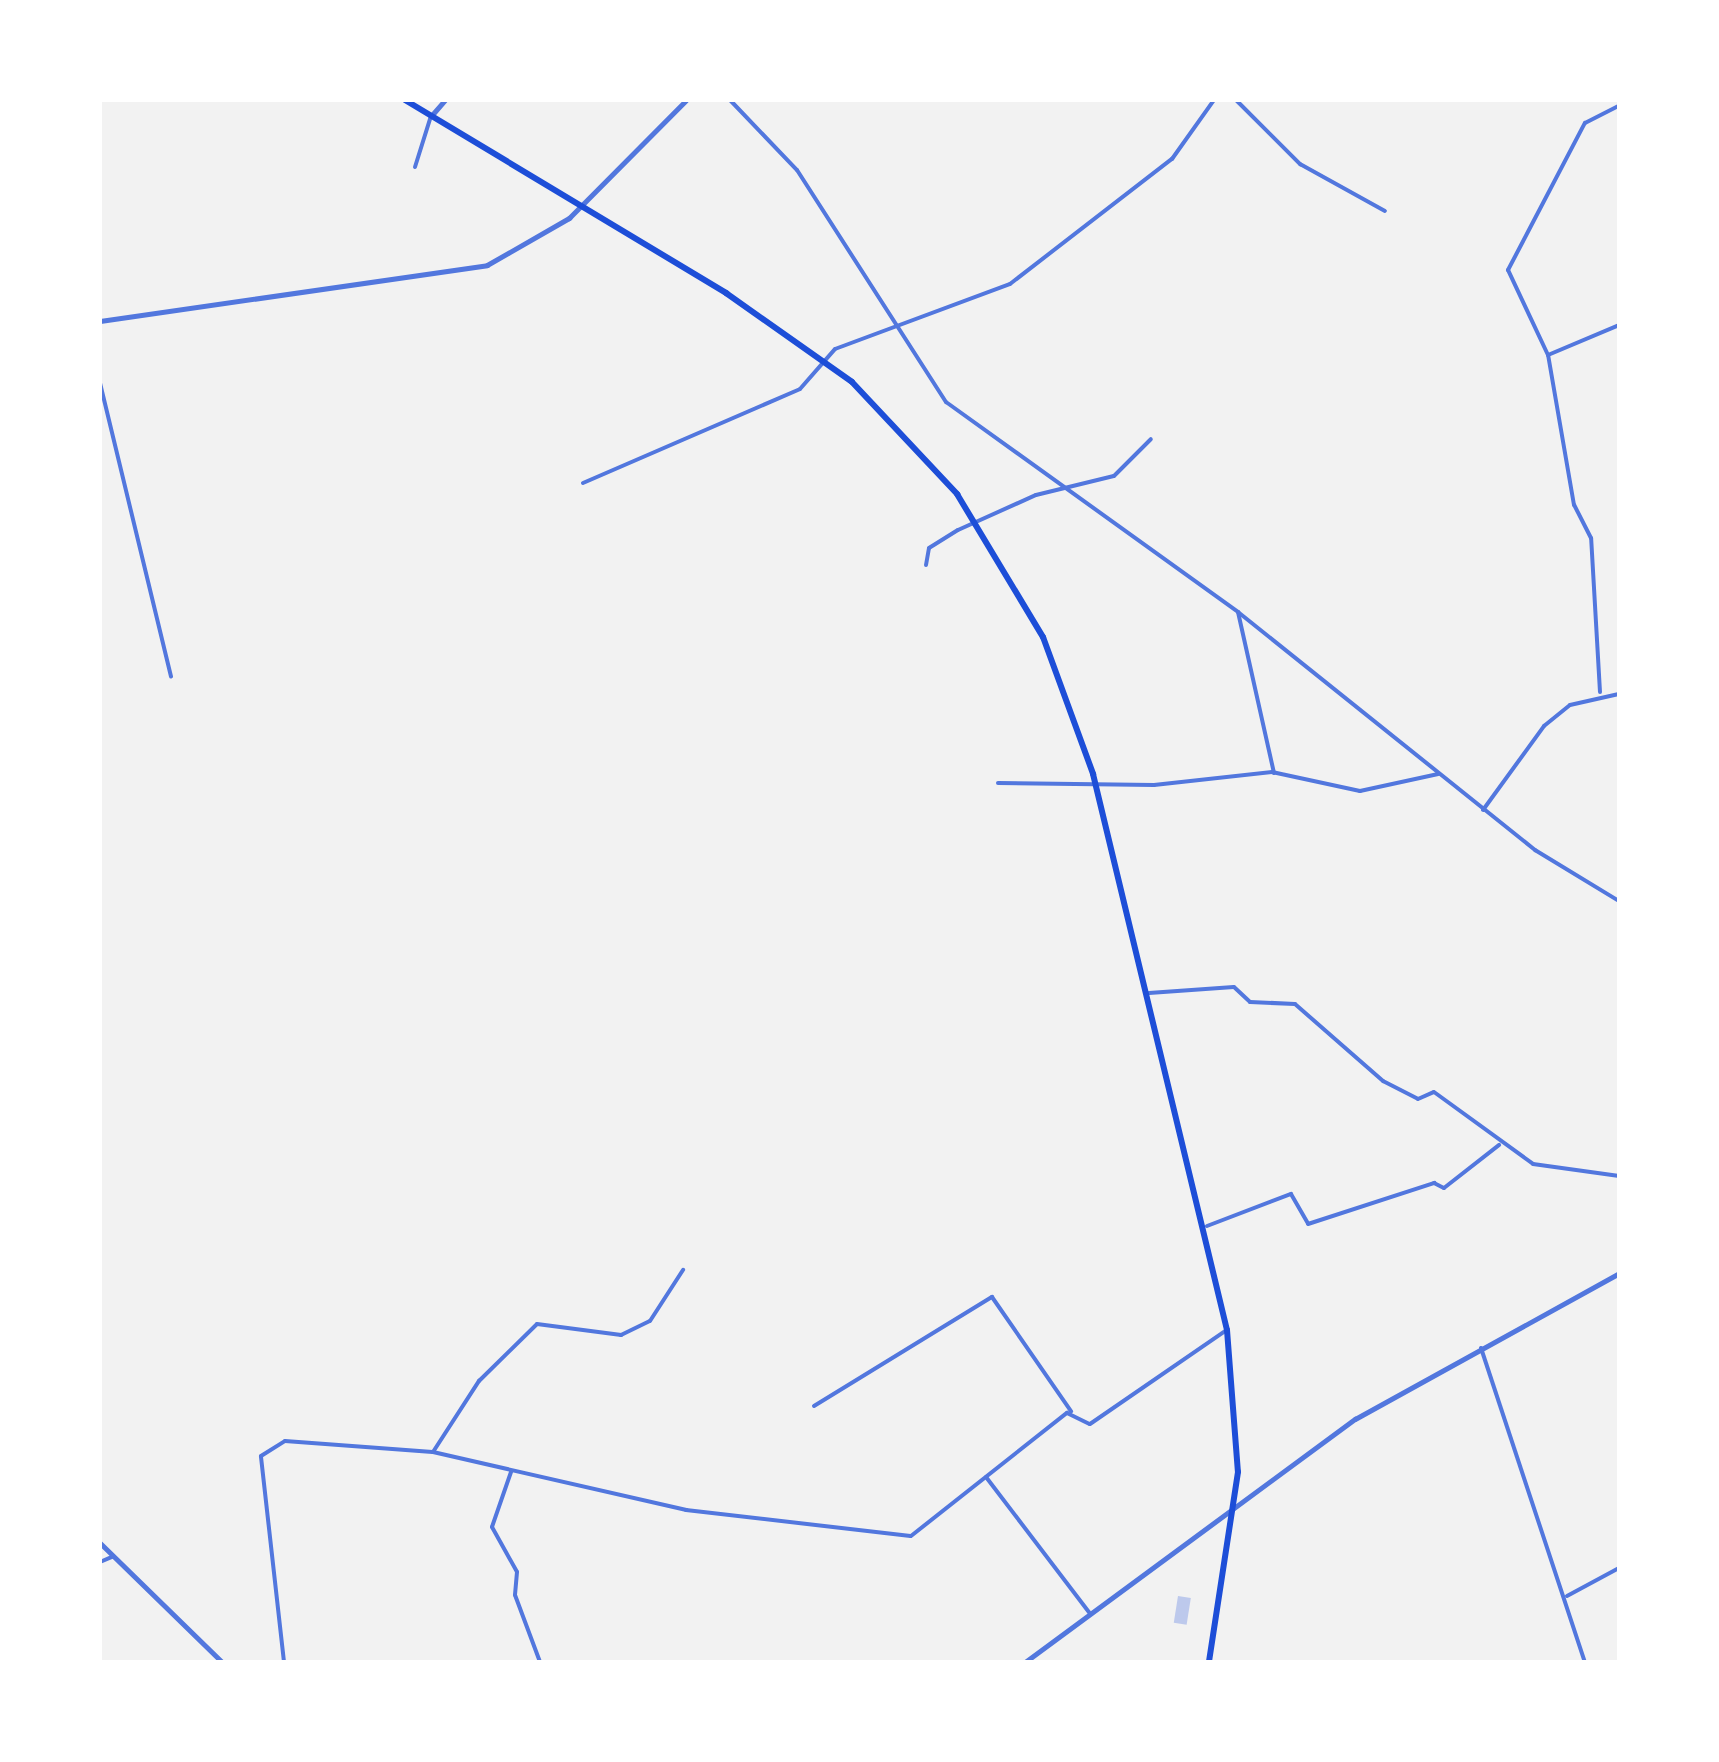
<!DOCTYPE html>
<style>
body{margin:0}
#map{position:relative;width:1719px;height:1762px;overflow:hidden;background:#f2f2f2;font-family:"Fira Sans Condensed",sans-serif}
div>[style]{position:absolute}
.building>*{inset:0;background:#bdc9ec;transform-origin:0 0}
.minor>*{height:4px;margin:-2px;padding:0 2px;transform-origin:2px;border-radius:2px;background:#5277de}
.tertiary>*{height:5px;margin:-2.5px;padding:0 2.5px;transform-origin:2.5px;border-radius:2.5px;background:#5277de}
.primary>*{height:6px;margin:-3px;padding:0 3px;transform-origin:3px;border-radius:3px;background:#1d4ed8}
span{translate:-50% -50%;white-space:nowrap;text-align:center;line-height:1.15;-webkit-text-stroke:8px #fff;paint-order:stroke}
.frame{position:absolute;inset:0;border:102px solid #fff;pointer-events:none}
</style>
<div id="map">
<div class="building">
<div style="left:1178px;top:1596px;width:13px;height:27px;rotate:9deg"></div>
</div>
<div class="minor">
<div style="left:730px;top:100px;width:97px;rotate:46.3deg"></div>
<div style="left:797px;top:170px;width:276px;rotate:57.3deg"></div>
<div style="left:946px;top:402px;width:360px;rotate:35.7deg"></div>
<div style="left:1238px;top:612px;width:381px;rotate:38.7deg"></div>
<div style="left:1535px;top:850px;width:98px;rotate:31.3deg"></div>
<div style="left:1236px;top:100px;width:91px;rotate:45deg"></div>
<div style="left:1300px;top:164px;width:97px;rotate:28.9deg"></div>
<div style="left:415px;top:167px;width:53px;rotate:-72.6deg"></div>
<div style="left:1548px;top:355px;width:77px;rotate:-22.9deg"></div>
<div style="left:100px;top:383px;width:302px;rotate:76.4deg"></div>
<div style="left:583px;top:483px;width:236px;rotate:-23.4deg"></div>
<div style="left:800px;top:389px;width:53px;rotate:-48.8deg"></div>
<div style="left:835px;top:349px;width:187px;rotate:-20.4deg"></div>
<div style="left:1010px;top:284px;width:205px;rotate:-37.7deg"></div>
<div style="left:1172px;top:159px;width:72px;rotate:-54.6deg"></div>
<div style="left:926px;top:565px;width:17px;rotate:-80deg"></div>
<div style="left:929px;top:548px;width:34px;rotate:-32deg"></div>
<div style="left:958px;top:530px;width:85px;rotate:-24.2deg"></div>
<div style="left:1036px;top:495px;width:80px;rotate:-13.7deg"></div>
<div style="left:1114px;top:476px;width:52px;rotate:-45deg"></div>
<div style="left:1238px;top:612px;width:165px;rotate:77.4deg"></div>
<div style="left:1600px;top:692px;width:154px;rotate:-93.3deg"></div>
<div style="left:1591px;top:538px;width:37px;rotate:-117deg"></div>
<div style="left:1574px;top:505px;width:152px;rotate:-99.8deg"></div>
<div style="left:1548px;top:355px;width:94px;rotate:-115.2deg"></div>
<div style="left:1508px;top:270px;width:166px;rotate:-62.4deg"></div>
<div style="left:1585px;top:123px;width:38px;rotate:-27deg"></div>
<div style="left:998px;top:783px;width:156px;rotate:0.7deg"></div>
<div style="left:1154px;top:785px;width:119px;rotate:-6.3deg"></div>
<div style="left:1272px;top:772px;width:90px;rotate:12.2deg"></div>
<div style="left:1360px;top:791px;width:80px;rotate:-12.3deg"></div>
<div style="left:1483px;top:810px;width:104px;rotate:-54deg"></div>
<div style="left:1544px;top:726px;width:33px;rotate:-39deg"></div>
<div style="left:1570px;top:705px;width:50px;rotate:-12.7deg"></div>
<div style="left:1149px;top:993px;width:85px;rotate:-4deg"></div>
<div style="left:1234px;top:987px;width:22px;rotate:43deg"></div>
<div style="left:1250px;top:1002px;width:45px;rotate:2.5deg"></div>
<div style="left:1295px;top:1004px;width:117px;rotate:41.2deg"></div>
<div style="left:1383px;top:1081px;width:39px;rotate:27deg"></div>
<div style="left:1418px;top:1099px;width:17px;rotate:-24deg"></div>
<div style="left:1434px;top:1092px;width:122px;rotate:36deg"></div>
<div style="left:1533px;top:1164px;width:87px;rotate:7.9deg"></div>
<div style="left:1207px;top:1226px;width:90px;rotate:-20.9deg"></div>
<div style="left:1291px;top:1194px;width:34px;rotate:60deg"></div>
<div style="left:1308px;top:1224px;width:133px;rotate:-18deg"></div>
<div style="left:1434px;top:1183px;width:11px;rotate:27deg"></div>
<div style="left:1444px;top:1188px;width:70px;rotate:-38deg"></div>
<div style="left:1481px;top:1348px;width:331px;rotate:71.7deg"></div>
<div style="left:814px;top:1406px;width:209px;rotate:-31.5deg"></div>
<div style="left:992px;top:1297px;width:139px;rotate:55.3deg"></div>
<div style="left:433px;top:1452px;width:85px;rotate:-57.1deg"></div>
<div style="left:479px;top:1381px;width:81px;rotate:-44.5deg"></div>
<div style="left:537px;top:1324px;width:85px;rotate:7.5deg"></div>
<div style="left:621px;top:1335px;width:32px;rotate:-26deg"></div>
<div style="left:650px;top:1321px;width:61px;rotate:-57.1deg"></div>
<div style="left:511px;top:1472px;width:58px;rotate:109.1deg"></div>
<div style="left:492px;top:1527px;width:51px;rotate:60.9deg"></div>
<div style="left:517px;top:1572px;width:23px;rotate:95deg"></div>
<div style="left:515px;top:1595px;width:72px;rotate:69.5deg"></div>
<div style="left:986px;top:1477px;width:170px;rotate:52.7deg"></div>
<div style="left:100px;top:1562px;width:13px;rotate:-23deg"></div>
<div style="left:1567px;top:1596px;width:59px;rotate:-28.3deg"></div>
<div style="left:284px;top:1662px;width:207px;rotate:-96.4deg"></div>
<div style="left:261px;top:1456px;width:28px;rotate:-32deg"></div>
<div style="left:285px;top:1441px;width:148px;rotate:4.3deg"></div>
<div style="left:433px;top:1452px;width:260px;rotate:12.9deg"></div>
<div style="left:686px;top:1510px;width:226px;rotate:6.6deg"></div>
<div style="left:911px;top:1536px;width:199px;rotate:-38.3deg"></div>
<div style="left:1067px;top:1413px;width:25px;rotate:26deg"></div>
<div style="left:1090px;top:1424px;width:166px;rotate:-34.5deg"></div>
</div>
<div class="tertiary">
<div style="left:431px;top:116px;width:21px;rotate:-49deg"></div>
<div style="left:100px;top:321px;width:391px;rotate:-8.2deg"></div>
<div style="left:487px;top:265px;width:95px;rotate:-29.8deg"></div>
<div style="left:569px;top:218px;width:166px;rotate:-45.2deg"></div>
<div style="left:100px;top:1543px;width:170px;rotate:44.3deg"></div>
<div style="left:1025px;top:1662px;width:410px;rotate:-36.4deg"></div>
<div style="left:1355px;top:1419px;width:302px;rotate:-28.9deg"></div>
</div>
<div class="primary">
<div style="left:405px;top:100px;width:375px;rotate:31deg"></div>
<div style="left:726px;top:293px;width:154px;rotate:35.2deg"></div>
<div style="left:852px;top:382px;width:154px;rotate:46.8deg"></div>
<div style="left:957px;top:494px;width:167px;rotate:59deg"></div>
<div style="left:1043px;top:637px;width:146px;rotate:69.9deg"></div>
<div style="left:1093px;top:774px;width:572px;rotate:76.45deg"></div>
<div style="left:1227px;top:1330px;width:142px;rotate:85.6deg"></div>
<div style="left:1238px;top:1472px;width:192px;rotate:98.7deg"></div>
</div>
<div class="frame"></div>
</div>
